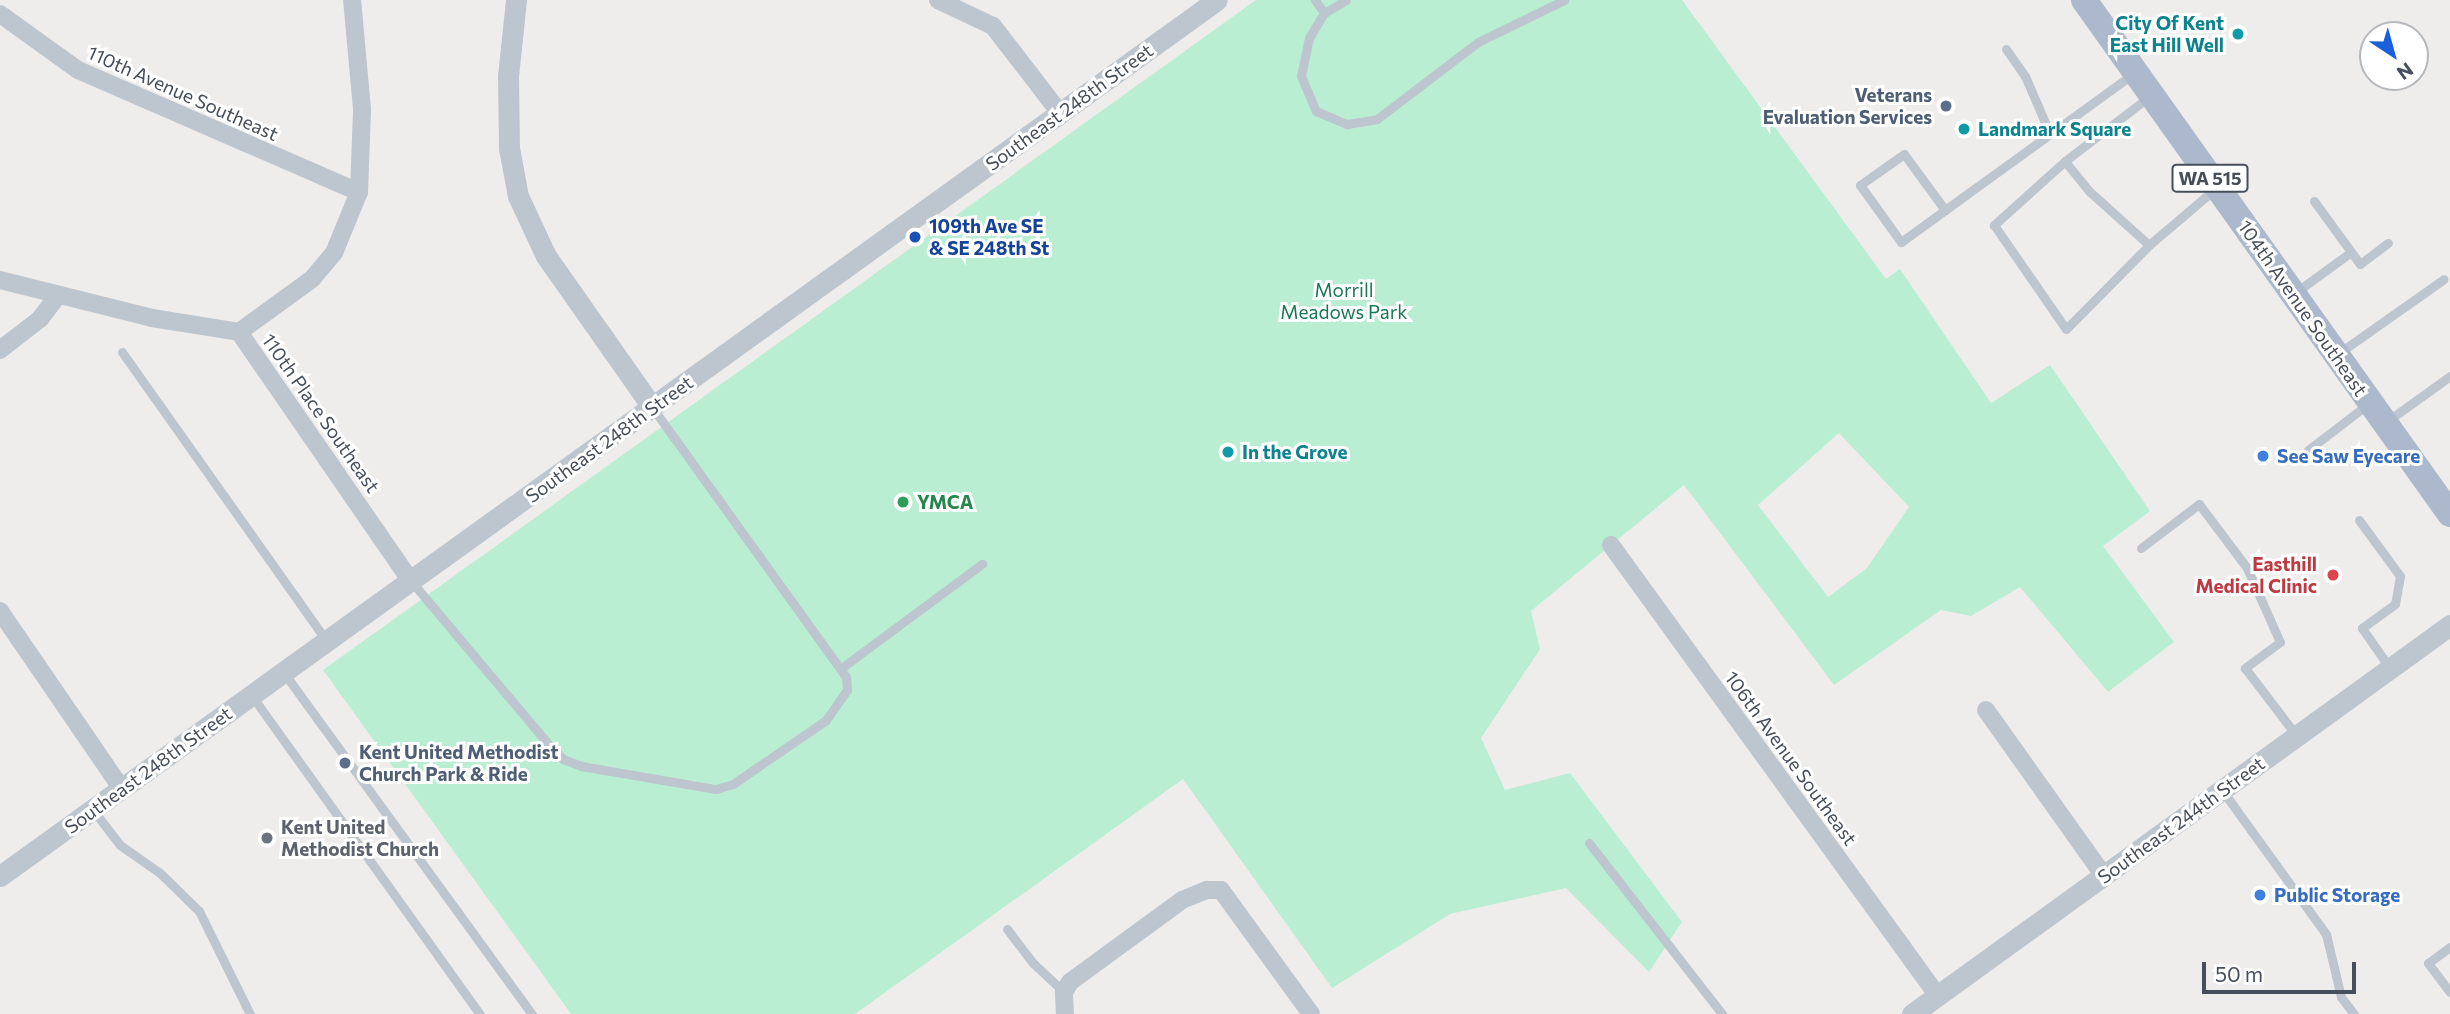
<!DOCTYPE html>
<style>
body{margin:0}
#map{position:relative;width:2450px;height:1014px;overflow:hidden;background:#efedec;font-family:Commissioner,sans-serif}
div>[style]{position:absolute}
.green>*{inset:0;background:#baeed2}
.service>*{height:9px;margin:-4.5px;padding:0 4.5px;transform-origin:4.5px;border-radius:4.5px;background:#bdc6cf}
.minor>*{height:18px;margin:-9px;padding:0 9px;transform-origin:9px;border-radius:9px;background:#bdc6cf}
.tertiary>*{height:21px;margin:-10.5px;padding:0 10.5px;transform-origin:10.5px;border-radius:10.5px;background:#bdc6cf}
.primary>*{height:26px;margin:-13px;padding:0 13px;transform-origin:13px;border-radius:13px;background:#acb9cc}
.dots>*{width:19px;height:19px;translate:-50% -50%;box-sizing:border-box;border:4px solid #fff;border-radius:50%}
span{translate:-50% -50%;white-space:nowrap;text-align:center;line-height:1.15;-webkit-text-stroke:6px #fff;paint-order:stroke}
.shield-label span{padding:2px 5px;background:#fff;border:2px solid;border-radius:5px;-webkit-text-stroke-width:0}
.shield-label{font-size:18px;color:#454e5a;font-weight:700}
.culture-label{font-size:19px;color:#0d838f;font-weight:700}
.right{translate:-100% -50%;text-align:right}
.left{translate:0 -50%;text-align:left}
.street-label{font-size:19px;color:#454e5a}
.service-label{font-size:19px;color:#4e5e75;font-weight:700}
.transit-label{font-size:19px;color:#164399;font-weight:700}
.park-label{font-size:19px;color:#177950}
.shop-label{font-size:19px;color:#366cbe;font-weight:700}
.leisure-label{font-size:19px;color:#27864d;font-weight:700}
.health-label{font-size:19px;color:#be3a42;font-weight:700}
.worship-label{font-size:19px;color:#5b616d;font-weight:700}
.north{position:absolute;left:2359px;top:21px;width:70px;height:70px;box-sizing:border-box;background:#fff;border:2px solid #b5b8bd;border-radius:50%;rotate:144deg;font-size:19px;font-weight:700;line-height:28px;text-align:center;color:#454e5a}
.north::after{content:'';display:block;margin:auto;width:24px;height:32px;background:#1a5fdb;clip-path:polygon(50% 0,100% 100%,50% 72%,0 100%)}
.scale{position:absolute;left:2202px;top:962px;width:154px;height:32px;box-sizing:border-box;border:4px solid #454e5a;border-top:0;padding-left:9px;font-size:21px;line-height:24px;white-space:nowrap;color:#454e5a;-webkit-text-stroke:5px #fff;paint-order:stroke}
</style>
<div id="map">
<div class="green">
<div style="clip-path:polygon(evenodd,1256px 0,1682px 0,1886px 279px,1900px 269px,1991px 403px,2050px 365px,2150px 511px,2103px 546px,2174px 642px,2108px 692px,2020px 587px,1971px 616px,1941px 610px,1834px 685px,1684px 485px,1531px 611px,1540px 649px,1481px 738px,1505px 790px,1570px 773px,1682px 922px,1649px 972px,1566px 888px,1450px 914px,1332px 988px,1183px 779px,855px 1014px,571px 1014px,323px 670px,1256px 0,1839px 433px,1909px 507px,1867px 568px,1828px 597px,1758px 505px,1839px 433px)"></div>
</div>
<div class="service">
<div style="left:1315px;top:0;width:16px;rotate:55deg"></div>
<div style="left:1346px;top:0;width:26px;rotate:149deg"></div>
<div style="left:1324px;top:13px;width:29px;rotate:121deg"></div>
<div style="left:1309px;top:38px;width:39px;rotate:102deg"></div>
<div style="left:1301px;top:76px;width:38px;rotate:67deg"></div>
<div style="left:1316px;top:111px;width:34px;rotate:23deg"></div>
<div style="left:1347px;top:124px;width:30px;rotate:-9deg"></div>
<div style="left:1377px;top:119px;width:127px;rotate:-37.3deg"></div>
<div style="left:1478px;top:42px;width:96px;rotate:-26deg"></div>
<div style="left:2006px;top:49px;width:33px;rotate:55deg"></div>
<div style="left:2025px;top:76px;width:63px;rotate:66.7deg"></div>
<div style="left:2065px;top:161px;width:96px;rotate:138deg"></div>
<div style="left:1994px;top:225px;width:126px;rotate:55.3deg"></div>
<div style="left:2066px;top:329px;width:118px;rotate:-45.3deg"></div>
<div style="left:2149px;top:245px;width:81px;rotate:-138deg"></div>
<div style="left:2089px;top:191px;width:38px;rotate:-129deg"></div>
<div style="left:2065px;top:161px;width:107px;rotate:-37.4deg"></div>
<div style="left:2314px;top:201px;width:78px;rotate:53.9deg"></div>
<div style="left:2360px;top:264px;width:35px;rotate:-37deg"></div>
<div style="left:1945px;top:210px;width:69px;rotate:-126.2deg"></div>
<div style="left:1904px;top:154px;width:54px;rotate:144.8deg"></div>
<div style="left:1860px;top:185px;width:70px;rotate:54.3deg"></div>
<div style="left:1901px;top:242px;width:54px;rotate:-36deg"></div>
<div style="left:1945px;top:210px;width:233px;rotate:-35.9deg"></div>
<div style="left:2149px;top:245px;width:88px;rotate:-40.4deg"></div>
<div style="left:2296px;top:292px;width:68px;rotate:-36deg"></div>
<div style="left:122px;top:352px;width:353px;rotate:54.7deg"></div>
<div style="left:2339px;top:353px;width:128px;rotate:-35.2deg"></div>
<div style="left:2386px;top:422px;width:79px;rotate:-35.7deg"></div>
<div style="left:2308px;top:450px;width:76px;rotate:-37.5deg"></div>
<div style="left:2359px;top:520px;width:69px;rotate:53.8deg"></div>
<div style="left:2400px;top:576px;width:28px;rotate:100deg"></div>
<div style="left:2395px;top:604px;width:41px;rotate:144deg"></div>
<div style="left:2362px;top:628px;width:47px;rotate:55.3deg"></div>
<div style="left:2141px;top:548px;width:73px;rotate:-37.2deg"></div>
<div style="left:2199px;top:504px;width:80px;rotate:53.1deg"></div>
<div style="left:2247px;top:568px;width:81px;rotate:66deg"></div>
<div style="left:2280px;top:642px;width:44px;rotate:143.4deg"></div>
<div style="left:2245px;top:668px;width:84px;rotate:52.7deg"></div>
<div style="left:411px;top:581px;width:217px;rotate:49.9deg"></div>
<div style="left:551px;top:747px;width:17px;rotate:45deg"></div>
<div style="left:563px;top:759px;width:19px;rotate:21deg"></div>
<div style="left:581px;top:766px;width:137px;rotate:9.7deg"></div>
<div style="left:716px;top:789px;width:18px;rotate:-16deg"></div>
<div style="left:733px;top:784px;width:113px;rotate:-34.5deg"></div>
<div style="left:826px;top:720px;width:37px;rotate:-55deg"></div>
<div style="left:847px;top:690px;width:13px;rotate:-94deg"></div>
<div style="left:846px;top:677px;width:332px;rotate:-125.7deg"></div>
<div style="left:840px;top:669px;width:177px;rotate:-36.5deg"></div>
<div style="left:284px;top:673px;width:422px;rotate:54deg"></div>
<div style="left:252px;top:696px;width:391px;rotate:54.4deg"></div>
<div style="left:2222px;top:790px;width:178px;rotate:54.2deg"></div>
<div style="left:2326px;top:934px;width:65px;rotate:76.6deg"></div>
<div style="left:2341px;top:997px;width:21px;rotate:53deg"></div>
<div style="left:93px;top:810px;width:44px;rotate:52.4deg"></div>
<div style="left:120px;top:845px;width:49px;rotate:35deg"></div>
<div style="left:160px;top:873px;width:54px;rotate:44.3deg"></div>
<div style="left:199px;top:911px;width:115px;rotate:63.7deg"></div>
<div style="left:1589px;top:843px;width:217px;rotate:52.1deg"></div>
<div style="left:1007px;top:929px;width:43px;rotate:52.6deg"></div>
<div style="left:1033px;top:963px;width:42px;rotate:43.1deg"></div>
<div style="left:2450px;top:947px;width:27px;rotate:144deg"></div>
<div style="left:2428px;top:963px;width:36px;rotate:53deg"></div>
</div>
<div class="minor">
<div style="left:938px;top:0;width:61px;rotate:25.3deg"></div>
<div style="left:993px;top:26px;width:110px;rotate:52.4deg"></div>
<div style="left:0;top:14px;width:96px;rotate:35.7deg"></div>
<div style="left:78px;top:70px;width:306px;rotate:23.5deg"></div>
<div style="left:0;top:280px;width:157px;rotate:14deg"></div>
<div style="left:152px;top:318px;width:88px;rotate:9.1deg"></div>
<div style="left:239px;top:332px;width:303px;rotate:55.4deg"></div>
<div style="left:239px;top:332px;width:90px;rotate:-36deg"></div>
<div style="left:312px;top:279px;width:34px;rotate:-50deg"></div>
<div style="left:334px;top:253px;width:66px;rotate:-67.7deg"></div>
<div style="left:359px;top:192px;width:83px;rotate:-87.9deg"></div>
<div style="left:362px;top:109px;width:109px;rotate:-95.2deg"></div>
<div style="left:0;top:350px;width:51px;rotate:-37.8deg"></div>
<div style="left:40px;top:319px;width:30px;rotate:-53deg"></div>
<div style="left:1611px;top:545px;width:557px;rotate:54.06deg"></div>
<div style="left:0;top:611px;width:216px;rotate:55.6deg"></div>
<div style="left:1986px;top:710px;width:204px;rotate:54.6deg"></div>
<div style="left:1065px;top:1014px;width:22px;rotate:-93deg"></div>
<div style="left:1064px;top:992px;width:12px;rotate:-59deg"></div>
<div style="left:1070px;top:982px;width:139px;rotate:-36.2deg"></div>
<div style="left:1182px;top:900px;width:27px;rotate:-22deg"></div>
<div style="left:1207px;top:890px;width:14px"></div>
<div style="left:1221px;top:890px;width:153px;rotate:54deg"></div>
</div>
<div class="tertiary">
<div style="left:516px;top:0;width:76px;rotate:96deg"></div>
<div style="left:508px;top:76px;width:72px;rotate:89.2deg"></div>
<div style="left:509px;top:148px;width:49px;rotate:79.4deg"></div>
<div style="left:518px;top:196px;width:66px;rotate:65deg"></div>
<div style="left:546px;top:256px;width:184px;rotate:54.9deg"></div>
<div style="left:0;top:876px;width:1499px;rotate:-35.75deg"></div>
<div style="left:1912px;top:1014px;width:664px;rotate:-35.87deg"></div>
</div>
<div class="primary">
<div style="left:2084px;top:0;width:631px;rotate:54.55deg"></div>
</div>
<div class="dots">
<div style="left:2238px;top:34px;background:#0f9aa8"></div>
<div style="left:1946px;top:106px;background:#5c6f8a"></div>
<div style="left:1964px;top:129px;background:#0f9aa8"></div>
<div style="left:915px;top:237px;background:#1a4fb4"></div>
<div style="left:1228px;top:452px;background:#0f9aa8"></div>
<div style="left:2263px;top:456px;background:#3f7fe0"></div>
<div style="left:903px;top:502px;background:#2e9e5b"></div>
<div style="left:2333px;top:575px;background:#e0444e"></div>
<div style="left:345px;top:763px;background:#5c6f8a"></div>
<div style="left:267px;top:838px;background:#6b7280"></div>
<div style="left:2260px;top:895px;background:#3f7fe0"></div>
</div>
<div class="shield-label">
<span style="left:2210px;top:178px">WA 515</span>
</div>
<div class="culture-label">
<span class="right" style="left:2224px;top:34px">City Of Kent<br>East Hill Well</span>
<span class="left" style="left:1978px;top:129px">Landmark Square</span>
<span class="left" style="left:1242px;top:452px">In the Grove</span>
</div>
<div class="street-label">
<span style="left:183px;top:93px;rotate:24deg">110th Avenue Southeast</span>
<span style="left:1069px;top:107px;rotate:-36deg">Southeast 248th Street</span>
<span style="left:2303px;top:308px;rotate:55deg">104th Avenue Southeast</span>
<span style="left:321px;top:413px;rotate:55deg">110th Place Southeast</span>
<span style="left:609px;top:439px;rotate:-36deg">Southeast 248th Street</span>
<span style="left:1791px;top:758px;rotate:54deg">106th Avenue Southeast</span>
<span style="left:148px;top:770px;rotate:-36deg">Southeast 248th Street</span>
<span style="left:2181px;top:820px;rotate:-36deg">Southeast 244th Street</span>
</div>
<div class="service-label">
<span class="right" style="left:1932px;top:106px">Veterans<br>Evaluation Services</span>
<span class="left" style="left:359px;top:763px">Kent United Methodist<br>Church Park &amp; Ride</span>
</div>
<div class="transit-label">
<span class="left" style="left:929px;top:237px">109th Ave SE<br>&amp; SE 248th St</span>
</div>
<div class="park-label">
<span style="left:1344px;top:301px">Morrill<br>Meadows Park</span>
</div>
<div class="shop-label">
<span class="left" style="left:2277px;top:456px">See Saw Eyecare</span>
<span class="left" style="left:2274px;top:895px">Public Storage</span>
</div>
<div class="leisure-label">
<span class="left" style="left:917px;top:502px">YMCA</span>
</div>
<div class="health-label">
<span class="right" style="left:2317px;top:575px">Easthill<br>Medical Clinic</span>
</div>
<div class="worship-label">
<span class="left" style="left:281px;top:838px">Kent United<br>Methodist Church</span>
</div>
<div class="north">N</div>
<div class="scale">50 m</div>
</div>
